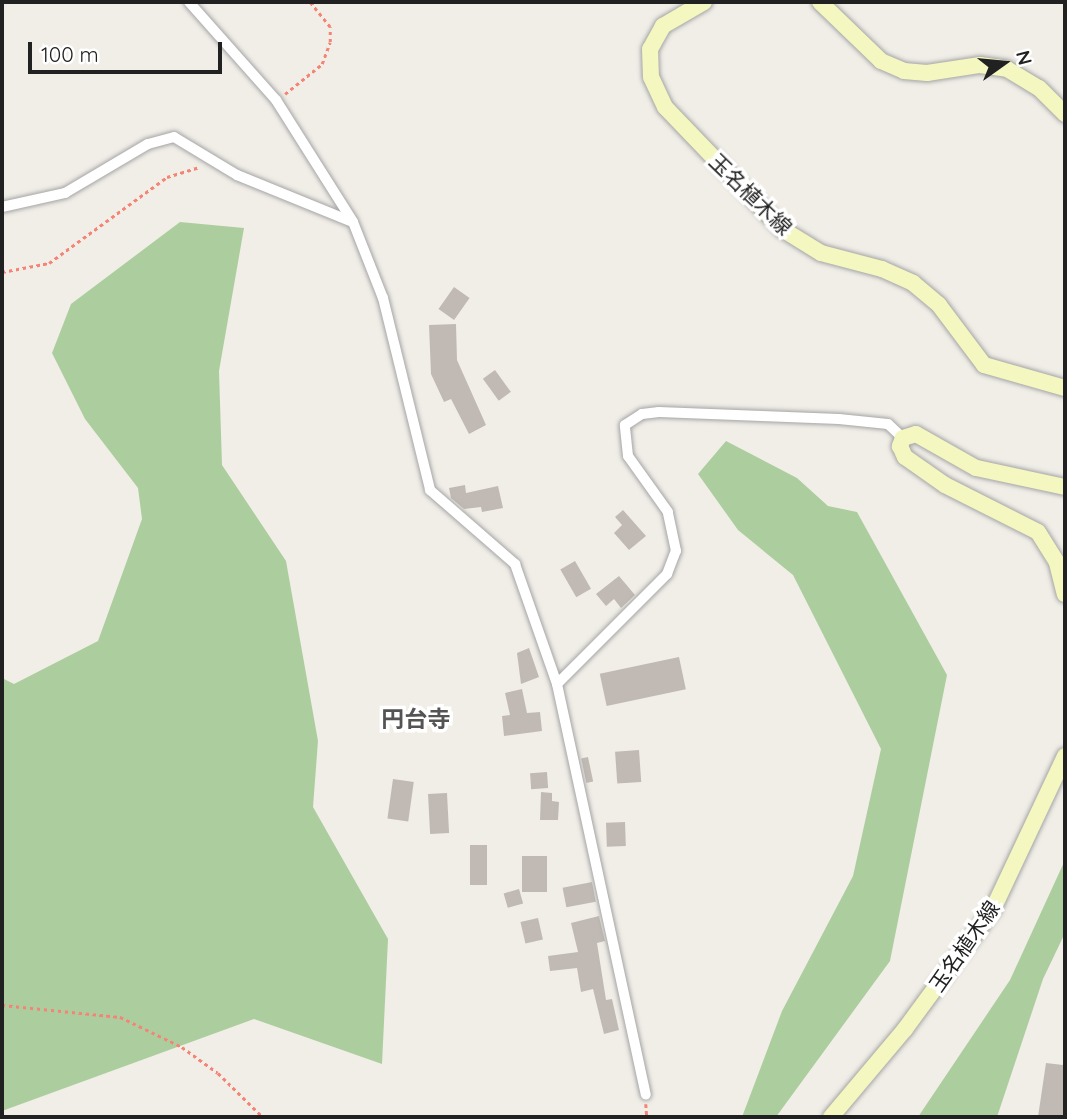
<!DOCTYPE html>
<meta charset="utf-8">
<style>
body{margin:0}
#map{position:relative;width:1067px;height:1119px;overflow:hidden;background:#f1eee8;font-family:Quicksand,"Noto Sans JP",sans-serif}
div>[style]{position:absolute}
.forest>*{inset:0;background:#acce9e}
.building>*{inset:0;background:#c1bab4;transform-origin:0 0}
.path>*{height:2.5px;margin-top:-1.25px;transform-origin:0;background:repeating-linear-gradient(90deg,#f48475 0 3.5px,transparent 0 7px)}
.roads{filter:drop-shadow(0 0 2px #a5a5a5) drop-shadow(0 0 2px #a5a5a5)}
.minor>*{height:10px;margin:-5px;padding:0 5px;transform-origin:5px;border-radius:5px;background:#fff}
.secondary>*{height:16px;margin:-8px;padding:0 8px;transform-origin:8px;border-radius:8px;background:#f4f7bf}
span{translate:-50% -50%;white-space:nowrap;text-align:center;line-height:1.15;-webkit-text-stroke:7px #fff;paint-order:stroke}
.street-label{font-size:21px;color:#212121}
.neighbourhood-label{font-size:23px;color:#545454;font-weight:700}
.frame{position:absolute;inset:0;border:4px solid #212121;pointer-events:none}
.north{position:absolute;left:969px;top:28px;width:70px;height:70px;-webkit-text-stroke:5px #fff;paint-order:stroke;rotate:75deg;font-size:19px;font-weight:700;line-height:28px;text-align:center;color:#212121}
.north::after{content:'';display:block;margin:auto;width:24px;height:32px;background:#212121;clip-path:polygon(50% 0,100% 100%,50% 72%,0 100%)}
.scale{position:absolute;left:28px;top:42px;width:194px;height:32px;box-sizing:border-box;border:4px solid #212121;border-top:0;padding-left:9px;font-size:21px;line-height:24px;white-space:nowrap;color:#212121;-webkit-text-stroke:5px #fff;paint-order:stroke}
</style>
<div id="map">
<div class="forest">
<div style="clip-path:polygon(180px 222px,244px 228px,219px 371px,222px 465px,286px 561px,318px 741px,313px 807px,388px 939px,382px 1064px,254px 1019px,2px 1111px,2px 678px,14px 684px,98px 641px,142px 519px,138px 488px,85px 419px,52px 353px,71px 304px)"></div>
<div style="clip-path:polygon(726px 441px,797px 478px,828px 506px,857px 512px,947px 675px,890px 961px,776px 1117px,742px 1117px,782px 1011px,853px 876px,881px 749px,793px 575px,738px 530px,698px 474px)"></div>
<div style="clip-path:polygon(1065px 860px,1065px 933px,1043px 979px,997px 1117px,918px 1117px,1010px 980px)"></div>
</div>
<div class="building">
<div style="left:454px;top:287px;width:19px;height:27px;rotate:35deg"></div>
<div style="clip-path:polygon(456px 324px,457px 360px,486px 425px,469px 434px,451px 399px,444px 402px,431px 374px,429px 325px)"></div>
<div style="left:495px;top:370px;width:27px;height:15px;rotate:54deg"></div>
<div style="clip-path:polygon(465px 485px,466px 493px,498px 486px,503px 508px,482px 512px,481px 507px,464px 509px,451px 498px,449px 488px)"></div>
<div style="clip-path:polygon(623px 510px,646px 536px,629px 550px,614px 533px,622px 525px,615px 517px)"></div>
<div style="left:575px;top:561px;width:32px;height:17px;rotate:60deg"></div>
<div style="clip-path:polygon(619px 576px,635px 595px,621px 608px,614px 599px,606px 606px,596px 594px)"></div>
<div style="clip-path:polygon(529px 648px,539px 677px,521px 684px,517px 653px)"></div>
<div style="left:679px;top:657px;width:33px;height:81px;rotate:78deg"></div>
<div style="clip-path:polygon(522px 689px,527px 713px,540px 712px,542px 731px,504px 736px,502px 716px,510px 715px,505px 693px)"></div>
<div style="left:639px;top:750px;width:32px;height:24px;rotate:86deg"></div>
<div style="left:588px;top:757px;width:25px;height:7px;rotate:78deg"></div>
<div style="left:547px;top:772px;width:16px;height:17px;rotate:86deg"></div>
<div style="left:393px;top:779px;width:21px;height:40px;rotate:8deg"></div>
<div style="clip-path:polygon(541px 792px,552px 793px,552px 801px,559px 802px,558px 820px,540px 820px)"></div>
<div style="left:447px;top:793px;width:40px;height:19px;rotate:87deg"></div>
<div style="left:625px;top:822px;width:24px;height:19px;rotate:88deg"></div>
<div style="left:470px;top:845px;width:17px;height:40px"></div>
<div style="left:522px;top:856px;width:25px;height:36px"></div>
<div style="left:592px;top:882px;width:20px;height:30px;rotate:79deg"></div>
<div style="left:519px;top:889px;width:15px;height:16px;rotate:74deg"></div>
<div style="clip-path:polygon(599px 916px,605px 941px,597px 943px,606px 1000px,612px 999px,619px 1030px,604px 1034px,593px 989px,581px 992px,577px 968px,550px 971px,548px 956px,578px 952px,571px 923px)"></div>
<div style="left:538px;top:918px;width:22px;height:18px;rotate:77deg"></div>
<div style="clip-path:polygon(1046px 1063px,1063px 1065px,1065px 1069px,1063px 1117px,1038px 1117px)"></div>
</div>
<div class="path">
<div style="left:285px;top:94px;width:48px;rotate:-39deg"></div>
<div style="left:322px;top:64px;width:23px;rotate:-70deg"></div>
<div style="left:330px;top:42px;width:15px;rotate:-90deg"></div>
<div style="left:330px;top:27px;width:32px;rotate:-129deg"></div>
<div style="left:2px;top:272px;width:48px;rotate:-10.8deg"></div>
<div style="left:49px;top:263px;width:146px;rotate:-36.1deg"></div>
<div style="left:167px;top:177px;width:34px;rotate:-17deg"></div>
<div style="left:2px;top:1005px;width:119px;rotate:5.8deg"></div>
<div style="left:120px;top:1017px;width:69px;rotate:25.8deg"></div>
<div style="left:182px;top:1047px;width:44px;rotate:35.8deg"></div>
<div style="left:218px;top:1073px;width:63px;rotate:44.4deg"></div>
<div style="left:646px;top:1104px;width:13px;rotate:86deg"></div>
</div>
<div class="roads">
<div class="minor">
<div style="left:189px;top:2px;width:131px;rotate:48.4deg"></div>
<div style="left:276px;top:100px;width:144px;rotate:57.7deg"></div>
<div style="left:353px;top:222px;width:82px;rotate:68.5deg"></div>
<div style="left:383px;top:298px;width:198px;rotate:76.2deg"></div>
<div style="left:430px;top:490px;width:113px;rotate:41deg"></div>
<div style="left:515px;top:564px;width:127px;rotate:70.7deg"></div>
<div style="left:557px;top:684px;width:420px;rotate:77.8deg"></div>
<div style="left:2px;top:207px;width:65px;rotate:-12.5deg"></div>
<div style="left:65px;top:193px;width:96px;rotate:-30.6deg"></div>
<div style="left:148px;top:144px;width:27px;rotate:-15deg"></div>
<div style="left:174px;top:137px;width:74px;rotate:31.1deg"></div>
<div style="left:237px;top:175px;width:125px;rotate:22.1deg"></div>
<div style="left:557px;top:684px;width:156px;rotate:-45deg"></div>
<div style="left:667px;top:574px;width:25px;rotate:-69deg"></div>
<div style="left:676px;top:551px;width:40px;rotate:-102deg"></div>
<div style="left:668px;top:512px;width:69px;rotate:-125.5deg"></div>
<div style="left:628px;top:456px;width:31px;rotate:-96deg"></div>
<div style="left:625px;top:425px;width:20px;rotate:-33deg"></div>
<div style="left:642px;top:414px;width:17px;rotate:-7deg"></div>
<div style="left:659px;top:412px;width:180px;rotate:2.2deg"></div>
<div style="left:839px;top:419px;width:49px;rotate:5.8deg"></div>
<div style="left:888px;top:424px;width:21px;rotate:43deg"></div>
</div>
<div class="secondary">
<div style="left:704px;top:2px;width:48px;rotate:149.7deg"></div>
<div style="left:663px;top:26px;width:26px;rotate:119deg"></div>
<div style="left:650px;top:49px;width:28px;rotate:88deg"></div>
<div style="left:651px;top:77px;width:33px;rotate:65deg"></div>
<div style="left:665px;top:107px;width:169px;rotate:46.2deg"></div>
<div style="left:782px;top:229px;width:46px;rotate:31.6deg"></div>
<div style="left:821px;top:253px;width:63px;rotate:14.7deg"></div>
<div style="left:882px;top:269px;width:34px;rotate:24deg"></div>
<div style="left:913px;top:283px;width:34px;rotate:40deg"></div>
<div style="left:939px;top:305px;width:75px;rotate:53.1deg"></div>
<div style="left:984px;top:365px;width:84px;rotate:15.9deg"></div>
<div style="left:820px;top:2px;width:85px;rotate:44deg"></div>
<div style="left:881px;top:61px;width:25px;rotate:23deg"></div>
<div style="left:904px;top:71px;width:23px;rotate:5deg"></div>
<div style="left:927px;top:73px;width:54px;rotate:-8.6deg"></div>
<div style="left:980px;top:65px;width:27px;rotate:8deg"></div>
<div style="left:1007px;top:69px;width:37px;rotate:31deg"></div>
<div style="left:1039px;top:88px;width:37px;rotate:45deg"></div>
<div style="left:1065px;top:487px;width:91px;rotate:-167.9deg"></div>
<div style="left:976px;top:468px;width:69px;rotate:-150.5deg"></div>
<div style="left:916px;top:434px;width:14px;rotate:163deg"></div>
<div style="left:903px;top:438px;width:9px;rotate:111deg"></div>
<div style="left:900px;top:446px;width:12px;rotate:66deg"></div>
<div style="left:905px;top:457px;width:49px;rotate:35deg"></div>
<div style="left:945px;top:485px;width:104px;rotate:26.8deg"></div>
<div style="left:1038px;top:532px;width:36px;rotate:58deg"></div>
<div style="left:1057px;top:563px;width:32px;rotate:76deg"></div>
<div style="left:831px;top:1117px;width:115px;rotate:-49.9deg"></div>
<div style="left:905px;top:1029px;width:149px;rotate:-53.7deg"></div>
<div style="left:993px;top:909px;width:169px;rotate:-64.8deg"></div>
</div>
</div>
<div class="street-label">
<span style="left:751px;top:194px;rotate:44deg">玉名植木線</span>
<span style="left:964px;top:946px;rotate:-55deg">玉名植木線</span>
</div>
<div class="neighbourhood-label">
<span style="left:416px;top:719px">円台寺</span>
</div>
<div class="frame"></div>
<div class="north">N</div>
<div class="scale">100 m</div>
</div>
